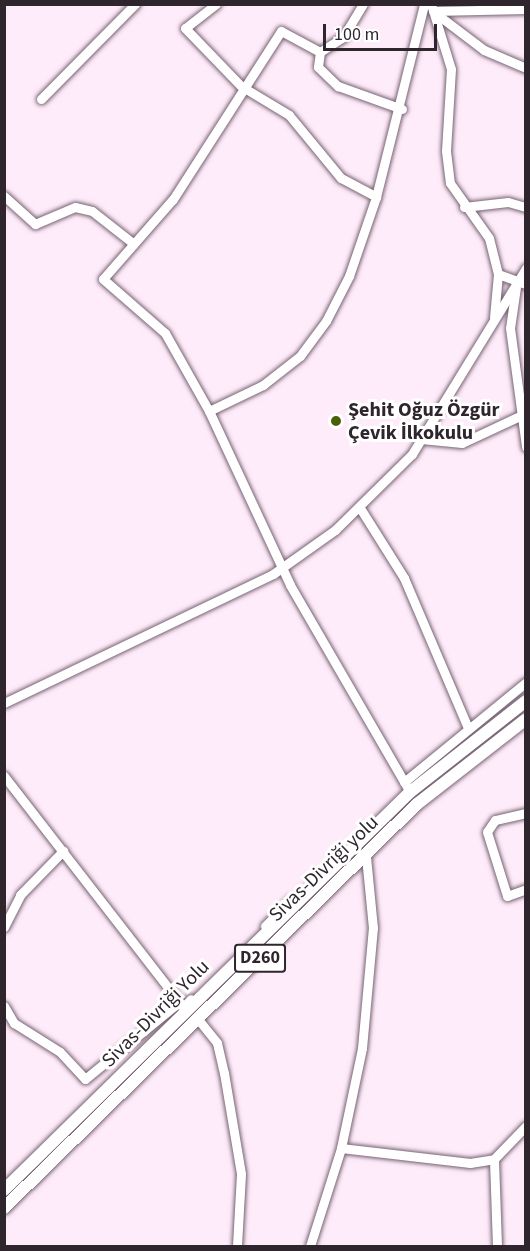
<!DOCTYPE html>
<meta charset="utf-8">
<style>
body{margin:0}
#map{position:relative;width:530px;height:1251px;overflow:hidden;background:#ffecfa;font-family:"Source Sans 3",sans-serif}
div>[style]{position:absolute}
.roads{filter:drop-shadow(0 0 2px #776373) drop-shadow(0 0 2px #776373)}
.minor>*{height:9px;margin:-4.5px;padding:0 4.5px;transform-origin:4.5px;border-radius:4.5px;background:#fff}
.major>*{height:12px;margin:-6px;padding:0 6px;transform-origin:6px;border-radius:6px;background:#fff}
.dots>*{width:16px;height:16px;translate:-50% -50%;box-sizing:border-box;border:3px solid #fff;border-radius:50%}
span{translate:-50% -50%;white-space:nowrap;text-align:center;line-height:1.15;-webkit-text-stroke:6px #fff;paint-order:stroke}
.shield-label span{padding:2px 4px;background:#fff;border:2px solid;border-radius:4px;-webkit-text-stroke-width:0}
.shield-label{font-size:18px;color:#2f262d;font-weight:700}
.poi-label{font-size:20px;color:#2f262d;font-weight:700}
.left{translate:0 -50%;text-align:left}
.street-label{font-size:20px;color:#2f262d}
.frame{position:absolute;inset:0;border:6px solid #2f262d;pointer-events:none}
.scale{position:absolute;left:323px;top:24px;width:114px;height:27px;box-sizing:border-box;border:3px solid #2f262d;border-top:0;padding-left:8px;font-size:18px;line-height:21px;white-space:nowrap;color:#2f262d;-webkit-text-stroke:4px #fff;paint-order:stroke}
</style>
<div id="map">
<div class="roads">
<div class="minor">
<div style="left:216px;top:4px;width:39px;rotate:142deg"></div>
<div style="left:185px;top:28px;width:81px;rotate:46deg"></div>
<div style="left:241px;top:86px;width:56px;rotate:31.1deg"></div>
<div style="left:289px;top:115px;width:82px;rotate:50.5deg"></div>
<div style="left:341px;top:178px;width:40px;rotate:28deg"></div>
<div style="left:363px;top:4px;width:39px;rotate:121deg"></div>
<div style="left:343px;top:37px;width:27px;rotate:147deg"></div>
<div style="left:320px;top:52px;width:15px;rotate:98deg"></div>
<div style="left:318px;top:67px;width:28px;rotate:44deg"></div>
<div style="left:338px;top:86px;width:68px;rotate:19.8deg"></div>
<div style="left:431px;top:4px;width:68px;rotate:72.9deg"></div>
<div style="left:451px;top:69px;width:82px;rotate:93.5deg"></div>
<div style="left:446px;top:151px;width:32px;rotate:83deg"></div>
<div style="left:450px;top:183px;width:67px;rotate:54.7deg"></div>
<div style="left:489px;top:238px;width:37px;rotate:76deg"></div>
<div style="left:498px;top:274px;width:43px;rotate:95.3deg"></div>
<div style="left:433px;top:11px;width:93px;rotate:-1.2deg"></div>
<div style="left:434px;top:12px;width:63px;rotate:37.2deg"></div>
<div style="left:484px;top:50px;width:46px;rotate:23.2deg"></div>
<div style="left:320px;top:52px;width:44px;rotate:-151.7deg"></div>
<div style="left:281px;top:31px;width:200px;rotate:122.7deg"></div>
<div style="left:173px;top:199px;width:106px;rotate:131.2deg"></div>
<div style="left:103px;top:279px;width:82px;rotate:41.1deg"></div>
<div style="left:165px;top:333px;width:90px;rotate:60.6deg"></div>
<div style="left:209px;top:411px;width:192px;rotate:65deg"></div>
<div style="left:290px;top:585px;width:239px;rotate:59.9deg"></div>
<div style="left:41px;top:99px;width:134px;rotate:-45.3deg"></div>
<div style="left:4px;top:196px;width:42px;rotate:42.1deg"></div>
<div style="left:35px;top:224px;width:43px;rotate:-23deg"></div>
<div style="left:75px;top:207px;width:17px;rotate:13deg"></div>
<div style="left:92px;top:211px;width:53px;rotate:38.2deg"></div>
<div style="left:464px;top:207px;width:44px;rotate:-6.5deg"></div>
<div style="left:508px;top:202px;width:19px;rotate:16deg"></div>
<div style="left:498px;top:274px;width:30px;rotate:20deg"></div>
<div style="left:516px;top:287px;width:41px;rotate:98.3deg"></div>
<div style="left:510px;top:328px;width:120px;rotate:82.3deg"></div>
<div style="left:209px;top:411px;width:60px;rotate:-25.7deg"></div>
<div style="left:263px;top:385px;width:47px;rotate:-38.1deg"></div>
<div style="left:300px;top:356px;width:44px;rotate:-53.4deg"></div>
<div style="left:326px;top:321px;width:51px;rotate:-62.9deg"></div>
<div style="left:349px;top:276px;width:83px;rotate:-71.1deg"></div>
<div style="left:376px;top:197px;width:199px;rotate:-76deg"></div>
<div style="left:421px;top:439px;width:41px;rotate:5.6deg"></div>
<div style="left:462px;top:443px;width:64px;rotate:-25deg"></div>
<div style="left:360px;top:508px;width:83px;rotate:57.8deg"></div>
<div style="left:404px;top:578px;width:161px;rotate:66.9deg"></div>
<div style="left:4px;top:703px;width:298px;rotate:-25.6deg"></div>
<div style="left:273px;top:574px;width:76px;rotate:-35.4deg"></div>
<div style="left:335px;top:530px;width:108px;rotate:-44.6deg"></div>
<div style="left:412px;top:454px;width:218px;rotate:-58.5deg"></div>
<div style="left:4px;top:776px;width:292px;rotate:52.2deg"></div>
<div style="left:183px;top:1007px;width:11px;rotate:-45deg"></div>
<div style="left:404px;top:782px;width:158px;rotate:-39.3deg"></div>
<div style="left:526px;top:813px;width:32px;rotate:167deg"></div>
<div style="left:495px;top:820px;width:14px;rotate:124deg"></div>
<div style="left:487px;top:832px;width:67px;rotate:72.6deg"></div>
<div style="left:507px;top:896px;width:20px;rotate:-20deg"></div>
<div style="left:265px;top:926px;width:37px;rotate:-45deg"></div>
<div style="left:4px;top:927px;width:36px;rotate:-63deg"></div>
<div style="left:20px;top:895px;width:62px;rotate:-45.7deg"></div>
<div style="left:4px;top:1006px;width:20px;rotate:60deg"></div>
<div style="left:14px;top:1023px;width:54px;rotate:32.2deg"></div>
<div style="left:60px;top:1052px;width:37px;rotate:47deg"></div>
<div style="left:85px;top:1079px;width:122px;rotate:-39.3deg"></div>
<div style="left:197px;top:1018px;width:32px;rotate:51deg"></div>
<div style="left:217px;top:1043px;width:31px;rotate:77deg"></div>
<div style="left:224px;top:1073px;width:102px;rotate:80.4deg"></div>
<div style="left:241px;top:1174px;width:72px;rotate:93.2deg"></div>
<div style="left:341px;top:1148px;width:130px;rotate:6.6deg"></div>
<div style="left:470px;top:1163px;width:24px;rotate:-9deg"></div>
<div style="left:310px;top:1246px;width:103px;rotate:-72.4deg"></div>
<div style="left:341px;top:1148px;width:102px;rotate:-78.1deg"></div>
<div style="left:362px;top:1048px;width:121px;rotate:-84.8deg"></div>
<div style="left:373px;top:928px;width:71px;rotate:-95.6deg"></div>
<div style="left:497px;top:1246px;width:87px;rotate:-92deg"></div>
<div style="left:494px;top:1159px;width:46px;rotate:-45.9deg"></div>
</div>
<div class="major">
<div style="left:4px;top:1190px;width:569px;rotate:-44.43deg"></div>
<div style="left:410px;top:792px;width:147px;rotate:-38.1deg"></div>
<div style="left:4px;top:1208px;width:578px;rotate:-44.37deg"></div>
<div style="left:417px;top:804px;width:138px;rotate:-37.9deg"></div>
</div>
</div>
<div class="dots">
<div style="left:336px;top:421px;background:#4a600b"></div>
</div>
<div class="shield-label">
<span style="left:260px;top:958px">D260</span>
</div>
<div class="poi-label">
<span class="left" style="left:348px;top:422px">Şehit Oğuz Özgür<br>Çevik İlkokulu</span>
</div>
<div class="street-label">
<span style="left:324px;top:869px;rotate:-44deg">Sivas-Divriği yolu</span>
<span style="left:156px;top:1014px;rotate:-45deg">Sivas-Divriği Yolu</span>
</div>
<div class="frame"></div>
<div class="scale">100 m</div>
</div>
